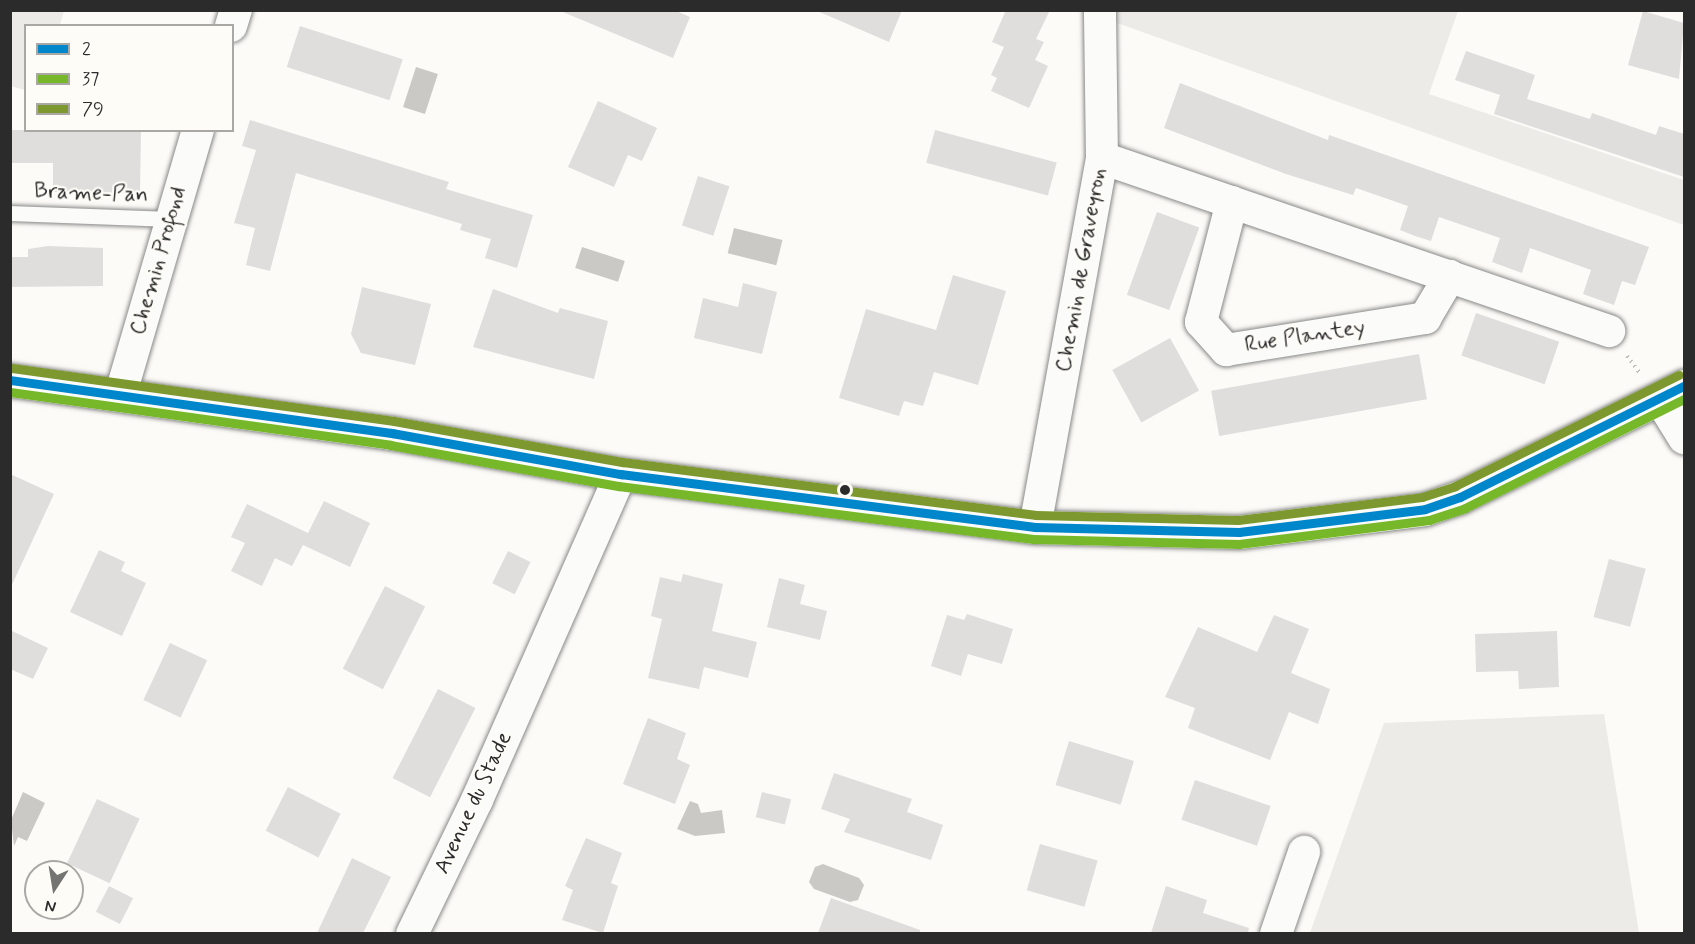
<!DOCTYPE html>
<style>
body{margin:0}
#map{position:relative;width:1695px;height:944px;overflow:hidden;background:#fcfbf8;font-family:Mynerve,sans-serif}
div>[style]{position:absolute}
.green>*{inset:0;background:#ecebe8}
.water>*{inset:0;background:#cac9c6;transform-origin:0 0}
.building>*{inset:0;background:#dfdedc;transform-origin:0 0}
.path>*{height:4px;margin-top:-2px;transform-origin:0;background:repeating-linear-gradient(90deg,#c0bfbc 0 1.5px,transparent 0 6px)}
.roads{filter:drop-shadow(0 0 2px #898987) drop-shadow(0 0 2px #898987)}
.service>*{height:15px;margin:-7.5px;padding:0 7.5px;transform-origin:7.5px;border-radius:7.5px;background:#fbfbf9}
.minor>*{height:32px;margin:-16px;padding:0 16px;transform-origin:16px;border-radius:16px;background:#fbfbf9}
.secondary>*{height:33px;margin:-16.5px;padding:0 16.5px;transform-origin:16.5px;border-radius:16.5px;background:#fbfbf9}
.bus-1>*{height:9px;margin:-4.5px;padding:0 4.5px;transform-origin:4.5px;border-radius:4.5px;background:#0086cb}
.bus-2>*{height:9px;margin:-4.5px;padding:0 4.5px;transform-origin:4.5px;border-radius:4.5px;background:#76b82a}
.bus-3>*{height:9px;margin:-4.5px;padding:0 4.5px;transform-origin:4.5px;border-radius:4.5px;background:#7c982e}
.dots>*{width:16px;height:16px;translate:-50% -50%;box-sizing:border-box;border:3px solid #fdfcf7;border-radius:50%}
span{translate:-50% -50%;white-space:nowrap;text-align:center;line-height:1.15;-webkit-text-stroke:4.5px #fdfcf7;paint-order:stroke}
.street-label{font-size:22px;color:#2b2b2b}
.frame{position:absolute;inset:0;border:12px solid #2b2b2b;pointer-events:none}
.legend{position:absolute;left:24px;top:24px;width:210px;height:108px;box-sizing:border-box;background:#fdfcf7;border:2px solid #a9a8a5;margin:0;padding:8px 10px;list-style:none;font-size:18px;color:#2b2b2b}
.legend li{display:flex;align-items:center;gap:12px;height:30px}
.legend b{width:30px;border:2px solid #a9a8a5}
.north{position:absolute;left:24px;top:860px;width:60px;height:60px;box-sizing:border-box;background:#fdfcf7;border:2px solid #a9a8a5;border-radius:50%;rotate:192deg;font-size:16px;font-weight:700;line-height:24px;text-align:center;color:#2b2b2b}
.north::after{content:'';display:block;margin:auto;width:21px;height:27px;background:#747473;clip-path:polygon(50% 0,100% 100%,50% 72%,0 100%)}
</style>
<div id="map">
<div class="green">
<div style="clip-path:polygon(1108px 10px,1458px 11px,1429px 94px,1684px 180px,1684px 225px,1106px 19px)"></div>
<div style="clip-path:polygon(10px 11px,64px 11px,60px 25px,26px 26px,25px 90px,11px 86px)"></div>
<div style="clip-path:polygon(1604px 714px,1639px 933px,1310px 933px,1384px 723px)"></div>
</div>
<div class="water">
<div style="left:416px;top:67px;width:23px;height:42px;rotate:18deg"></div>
<div style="left:734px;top:228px;width:50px;height:26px;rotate:14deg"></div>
<div style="left:582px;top:247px;width:45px;height:22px;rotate:18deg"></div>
<div style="clip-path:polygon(23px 792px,45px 803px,27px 841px,18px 837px,14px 846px,11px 820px)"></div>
<div style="clip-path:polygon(690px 801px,698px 804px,701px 813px,722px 810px,725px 833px,695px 836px,677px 829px)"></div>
<div style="clip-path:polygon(823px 864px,859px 878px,864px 885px,858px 900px,850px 902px,814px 889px,809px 882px,815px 867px)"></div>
</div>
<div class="building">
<div style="clip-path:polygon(558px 10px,674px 10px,690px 17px,673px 58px)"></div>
<div style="clip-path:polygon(815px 10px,902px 10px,889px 42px)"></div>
<div style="clip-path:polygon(1006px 10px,1050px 10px,1036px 39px,1044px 42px,1035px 60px,1048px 66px,1029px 108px,991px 91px,997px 78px,991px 75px,1004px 47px,992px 42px)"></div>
<div style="clip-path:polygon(1643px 11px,1684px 23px,1679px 79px,1628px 65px)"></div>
<div style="left:300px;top:26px;width:108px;height:43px;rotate:18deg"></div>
<div style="clip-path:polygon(1466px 51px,1535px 75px,1527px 99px,1590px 119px,1592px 113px,1656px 135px,1659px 126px,1684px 134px,1684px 177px,1494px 114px,1500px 95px,1455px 80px)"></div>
<div style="clip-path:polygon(1180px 83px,1328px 140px,1329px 135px,1649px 247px,1635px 285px,1622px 281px,1614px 305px,1583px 294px,1591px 270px,1530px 248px,1522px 273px,1492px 262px,1500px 238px,1439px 217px,1431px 241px,1415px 236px,1400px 230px,1408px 206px,1356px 188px,1353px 195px,1286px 174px,1164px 128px)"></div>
<div style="clip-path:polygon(598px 101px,657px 128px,642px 161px,628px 155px,614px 187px,568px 167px)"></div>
<div style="clip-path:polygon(250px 120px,449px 182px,446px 189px,533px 215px,517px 268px,485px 258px,491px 239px,460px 230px,462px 224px,296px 173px,270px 271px,246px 265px,255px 228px,234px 223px,256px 150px,242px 146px)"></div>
<div style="clip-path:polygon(10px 130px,141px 130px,140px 193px,53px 192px,53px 163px,10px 163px)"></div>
<div style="left:935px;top:130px;width:126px;height:34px;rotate:15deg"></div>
<div style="left:698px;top:176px;width:33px;height:52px;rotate:18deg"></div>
<div style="left:1157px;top:212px;width:45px;height:88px;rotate:20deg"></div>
<div style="clip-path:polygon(48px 246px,103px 248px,103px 286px,10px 287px,10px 257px,28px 257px,28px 249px)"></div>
<div style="clip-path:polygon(953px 275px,1006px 291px,978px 385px,934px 372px,923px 406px,904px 401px,899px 416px,839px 398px,866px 309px,936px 330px)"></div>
<div style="clip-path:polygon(743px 283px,777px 292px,762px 354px,694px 338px,703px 298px,738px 307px)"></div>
<div style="clip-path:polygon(362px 287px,431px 304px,415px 365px,361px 353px,351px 334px)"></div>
<div style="clip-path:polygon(493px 289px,558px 313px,560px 308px,608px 321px,594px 379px,473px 347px)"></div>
<div style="left:1476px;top:313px;width:88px;height:45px;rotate:19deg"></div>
<div style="left:1170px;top:338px;width:60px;height:66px;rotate:61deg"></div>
<div style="left:1419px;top:354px;width:46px;height:211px;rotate:80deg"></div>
<div style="clip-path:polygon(10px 474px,54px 494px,10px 589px)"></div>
<div style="clip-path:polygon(324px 501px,370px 523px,350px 567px,303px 545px,292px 566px,275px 558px,262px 586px,231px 571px,245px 543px,231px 537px,247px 504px,308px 533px)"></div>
<div style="clip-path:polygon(99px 550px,125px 562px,121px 571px,146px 583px,122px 636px,70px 612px)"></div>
<div style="left:508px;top:551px;width:25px;height:36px;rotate:26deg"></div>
<div style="left:1609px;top:559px;width:38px;height:60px;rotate:15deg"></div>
<div style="clip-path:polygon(683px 574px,723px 584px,712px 631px,757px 642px,748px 678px,704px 667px,699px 689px,648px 678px,662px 619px,651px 616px,660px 577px,681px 582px)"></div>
<div style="clip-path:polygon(779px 578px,805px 585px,800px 604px,827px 611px,820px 640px,767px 627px)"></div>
<div style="left:385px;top:586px;width:45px;height:93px;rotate:27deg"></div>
<div style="clip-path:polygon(967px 614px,1013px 629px,1002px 664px,968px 654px,961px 676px,931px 666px,947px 615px,964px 620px)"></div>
<div style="clip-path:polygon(1274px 615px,1309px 629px,1291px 673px,1330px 689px,1318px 724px,1289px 712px,1270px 760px,1188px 728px,1195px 708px,1165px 697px,1198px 627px,1257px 652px)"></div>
<div style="clip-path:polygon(10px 630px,48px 648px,33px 679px,10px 669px)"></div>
<div style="clip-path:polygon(1557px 631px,1559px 687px,1519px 689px,1518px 671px,1476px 672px,1475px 634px)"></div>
<div style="left:170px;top:643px;width:41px;height:63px;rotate:25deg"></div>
<div style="left:438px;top:689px;width:42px;height:100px;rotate:27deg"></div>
<div style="clip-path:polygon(648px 718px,686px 733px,677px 759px,690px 765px,675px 804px,623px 784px)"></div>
<div style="left:1069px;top:741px;width:68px;height:46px;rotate:17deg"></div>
<div style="clip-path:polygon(834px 773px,912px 799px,907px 812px,943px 825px,931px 860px,844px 832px,850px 819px,821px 809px)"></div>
<div style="left:1195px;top:780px;width:80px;height:42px;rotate:19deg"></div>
<div style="left:288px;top:787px;width:59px;height:49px;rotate:27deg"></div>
<div style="left:762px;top:792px;width:30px;height:26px;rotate:14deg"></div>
<div style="left:97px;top:799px;width:47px;height:71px;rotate:25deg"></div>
<div style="clip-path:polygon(586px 838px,622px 853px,611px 883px,618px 886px,603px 933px,562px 920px,573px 890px,565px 886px)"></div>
<div style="left:1040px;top:844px;width:60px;height:48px;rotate:16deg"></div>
<div style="clip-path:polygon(352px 858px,391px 877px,363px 933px,317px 933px)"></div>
<div style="left:109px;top:886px;width:27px;height:29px;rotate:27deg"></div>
<div style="clip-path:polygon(1166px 886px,1207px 900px,1203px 913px,1249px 928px,1248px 933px,1151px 933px)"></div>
<div style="clip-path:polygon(831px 898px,920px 930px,920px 933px,818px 933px)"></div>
</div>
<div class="path">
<div style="left:1627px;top:356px;width:20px;rotate:53deg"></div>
</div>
<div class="roads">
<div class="service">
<div style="left:10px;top:213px;width:161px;rotate:2.1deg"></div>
</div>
<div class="minor">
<div style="left:231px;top:26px;width:17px;rotate:-73deg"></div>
<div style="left:1102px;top:158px;width:536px;rotate:18.84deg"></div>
<div style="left:1232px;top:202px;width:124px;rotate:104.5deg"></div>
<div style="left:1201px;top:322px;width:38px;rotate:48deg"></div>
<div style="left:1226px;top:350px;width:202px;rotate:-9.1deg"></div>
<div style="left:1425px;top:318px;width:49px;rotate:-59.2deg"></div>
<div style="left:121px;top:393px;width:274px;rotate:-73.7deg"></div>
<div style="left:1661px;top:401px;width:44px;rotate:58.1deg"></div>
<div style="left:1035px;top:527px;width:375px;rotate:-79.7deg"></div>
<div style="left:1102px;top:158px;width:148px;rotate:-90.8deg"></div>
<div style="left:412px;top:934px;width:149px;rotate:-64.1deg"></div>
<div style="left:477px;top:800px;width:356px;rotate:-66.2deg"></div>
<div style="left:1276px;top:934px;width:87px;rotate:-71.1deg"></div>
</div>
<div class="secondary">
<div style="left:10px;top:380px;width:386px;rotate:7.9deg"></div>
<div style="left:392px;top:433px;width:233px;rotate:10.2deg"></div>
<div style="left:621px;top:474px;width:324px;rotate:7.3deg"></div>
<div style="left:942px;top:515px;width:94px;rotate:7.4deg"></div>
<div style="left:1035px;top:527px;width:204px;rotate:1.4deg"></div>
<div style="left:1239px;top:532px;width:187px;rotate:-7deg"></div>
<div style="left:1425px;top:509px;width:37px;rotate:-19deg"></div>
<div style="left:1460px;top:497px;width:250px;rotate:-26.4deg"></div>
</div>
</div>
<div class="bus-1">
<div style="left:10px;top:380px;width:386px;rotate:7.9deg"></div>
<div style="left:392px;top:433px;width:233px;rotate:10.2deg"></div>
<div style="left:621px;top:474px;width:417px;rotate:7.3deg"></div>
<div style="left:1035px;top:527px;width:204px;rotate:1.4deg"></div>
<div style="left:1239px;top:532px;width:187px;rotate:-7deg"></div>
<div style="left:1425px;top:509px;width:37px;rotate:-19deg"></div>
<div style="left:1460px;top:497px;width:250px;rotate:-26.4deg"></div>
</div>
<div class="bus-2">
<div style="left:10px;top:392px;width:384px;rotate:7.9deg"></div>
<div style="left:390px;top:445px;width:233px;rotate:10.2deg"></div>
<div style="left:619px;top:486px;width:417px;rotate:7.3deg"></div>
<div style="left:1033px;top:539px;width:206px;rotate:1.4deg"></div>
<div style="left:1239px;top:544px;width:192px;rotate:-7.2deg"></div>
<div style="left:1429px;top:520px;width:38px;rotate:-18deg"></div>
<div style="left:1465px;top:508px;width:245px;rotate:-26.5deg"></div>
</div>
<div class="bus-3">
<div style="left:12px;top:368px;width:386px;rotate:7.9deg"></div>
<div style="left:394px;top:421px;width:233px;rotate:10.2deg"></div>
<div style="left:623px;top:462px;width:416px;rotate:7.3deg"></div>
<div style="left:1036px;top:515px;width:202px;rotate:1.4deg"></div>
<div style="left:1238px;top:520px;width:185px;rotate:-7.1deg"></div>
<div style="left:1422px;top:497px;width:35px;rotate:-18deg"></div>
<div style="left:1455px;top:486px;width:250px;rotate:-26.4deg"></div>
</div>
<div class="dots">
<div style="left:845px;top:490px;background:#2b2b2b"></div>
</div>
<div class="street-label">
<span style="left:91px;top:194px;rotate:2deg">Brame-Pan</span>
<span style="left:159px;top:261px;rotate:-74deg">Chemin Profond</span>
<span style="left:1082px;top:270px;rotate:-80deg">Chemin de Graveyron</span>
<span style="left:1305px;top:337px;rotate:-9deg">Rue Plantey</span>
<span style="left:474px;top:803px;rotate:-65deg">Avenue du Stade</span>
</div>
<div class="frame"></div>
<ul class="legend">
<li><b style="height:8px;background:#0086cb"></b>2</li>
<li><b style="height:8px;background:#76b82a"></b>37</li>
<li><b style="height:8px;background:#7c982e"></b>79</li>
</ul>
<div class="north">N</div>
</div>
